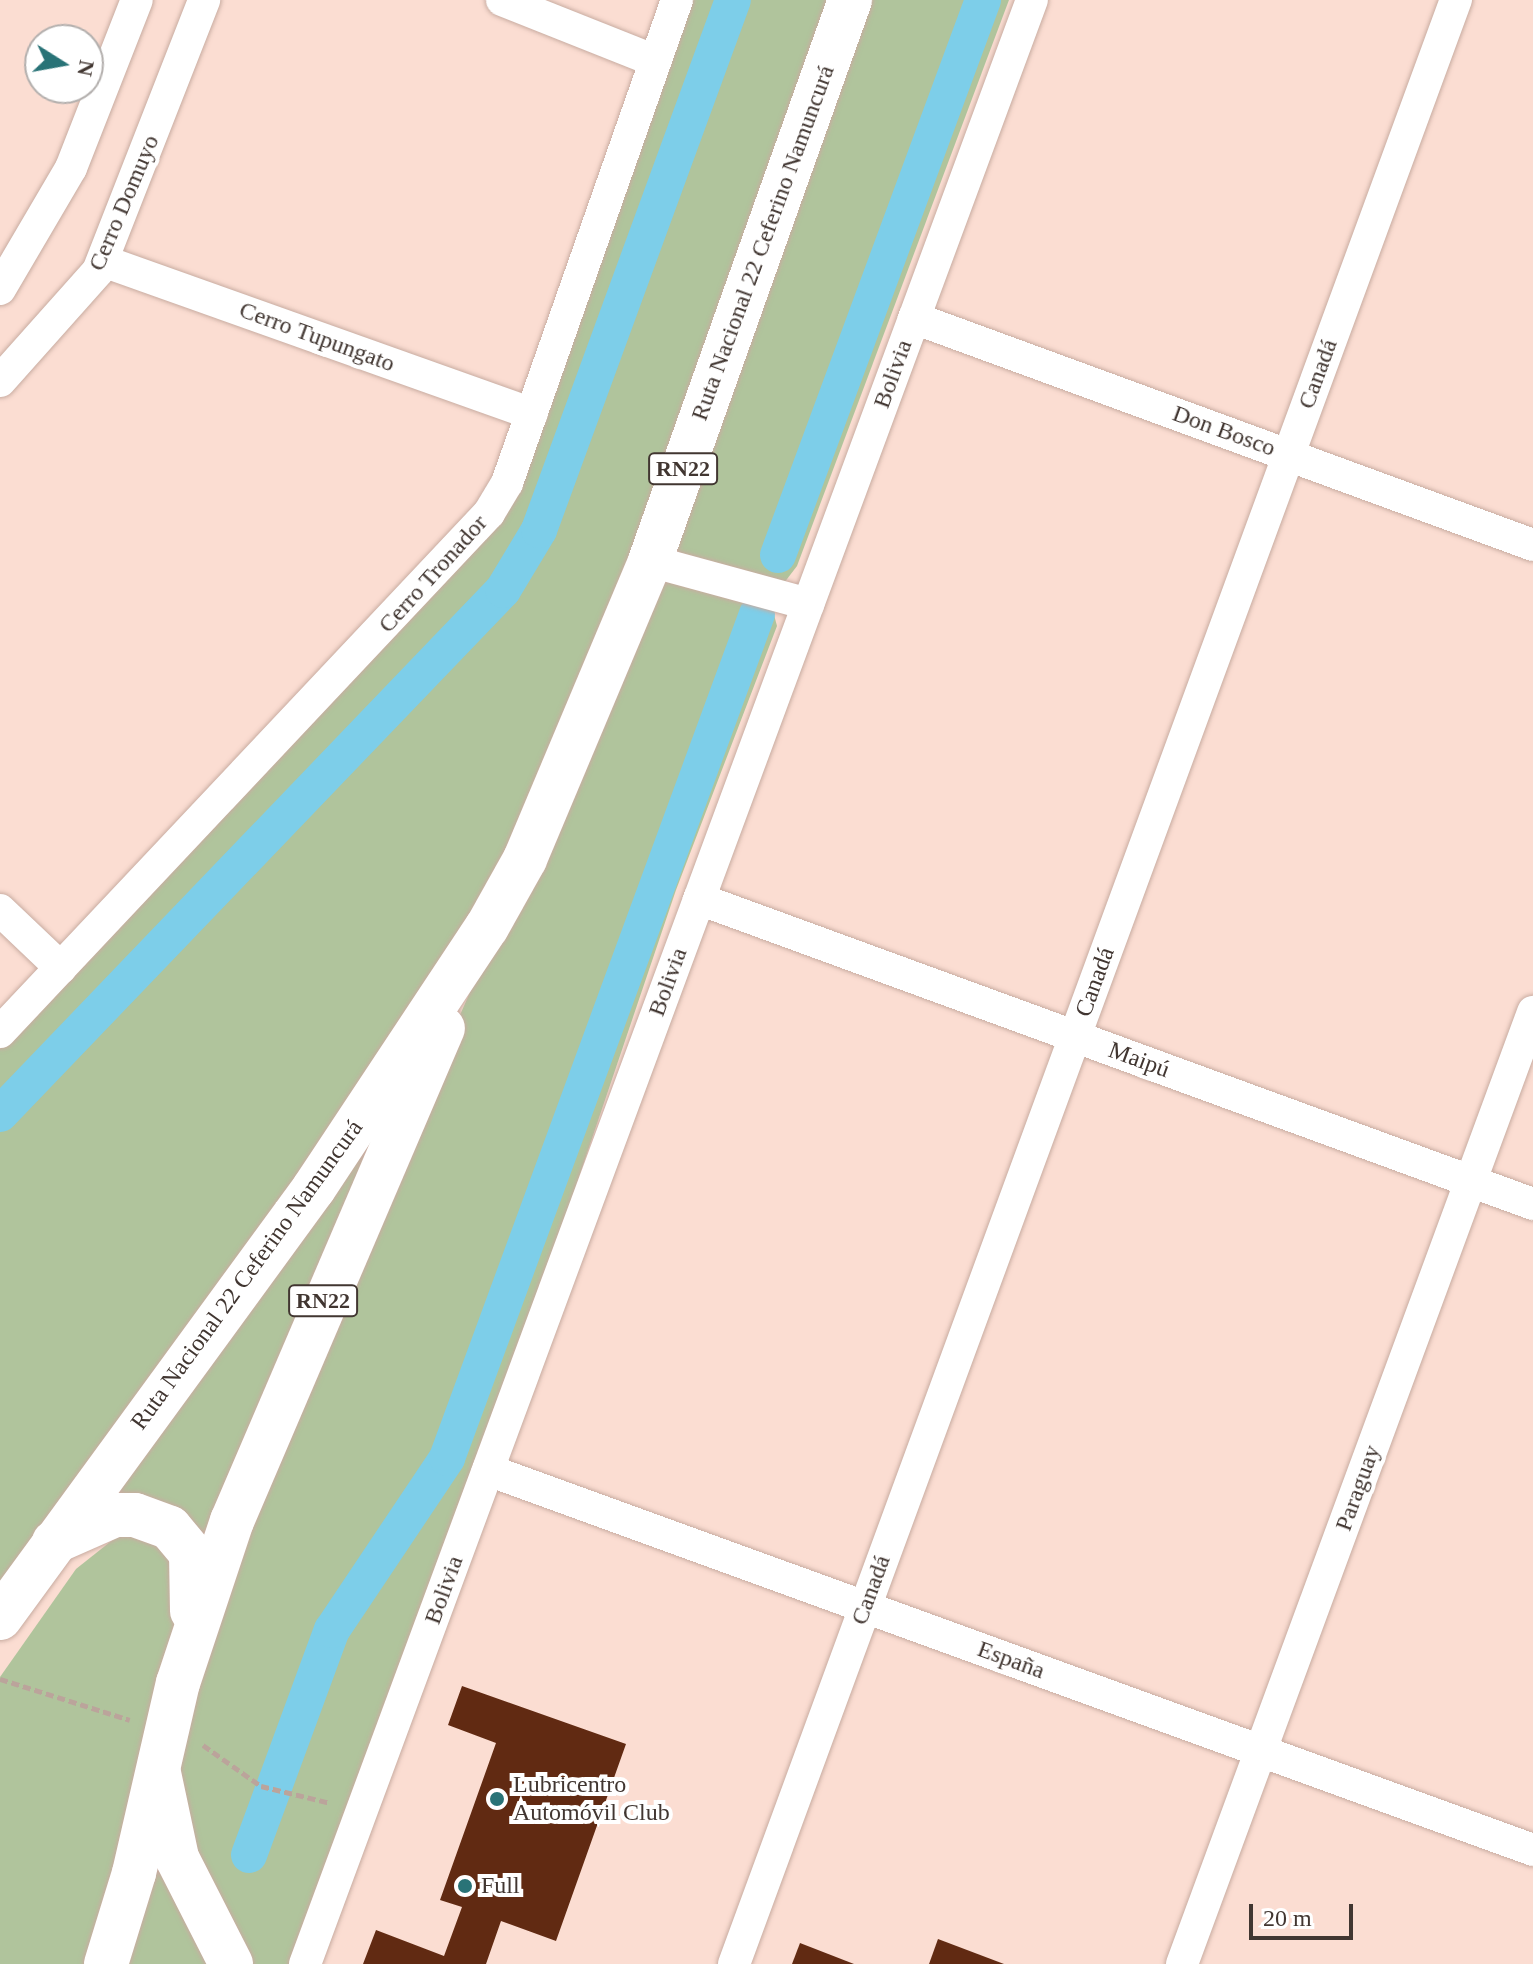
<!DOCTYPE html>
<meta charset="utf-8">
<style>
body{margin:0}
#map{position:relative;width:1533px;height:1964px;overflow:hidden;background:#fbddd2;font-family:Georgia,serif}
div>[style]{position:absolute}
.green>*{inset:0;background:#b0c49c}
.canal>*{height:36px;margin:-18px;padding:0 18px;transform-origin:18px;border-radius:18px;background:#7dcee9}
.building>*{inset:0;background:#612a12}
.path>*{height:5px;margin-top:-2.5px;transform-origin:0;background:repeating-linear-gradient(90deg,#bba49b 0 8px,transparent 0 12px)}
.roads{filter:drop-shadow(0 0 2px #c8aca1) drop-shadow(0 0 2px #c8aca1)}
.street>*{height:32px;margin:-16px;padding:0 16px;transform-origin:16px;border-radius:16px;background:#fff}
.primary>*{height:44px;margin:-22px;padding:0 22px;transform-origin:22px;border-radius:22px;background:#fff}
.highway>*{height:44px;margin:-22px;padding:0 22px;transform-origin:22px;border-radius:22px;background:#fff}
.dots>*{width:22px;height:22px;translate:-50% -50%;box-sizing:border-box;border:4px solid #fff;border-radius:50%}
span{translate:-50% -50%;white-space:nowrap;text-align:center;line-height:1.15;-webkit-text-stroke:8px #fff;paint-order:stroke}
.shield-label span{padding:2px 6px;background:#fff;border:2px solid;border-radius:6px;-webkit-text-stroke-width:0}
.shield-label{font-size:22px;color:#413631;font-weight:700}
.street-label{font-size:24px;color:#413631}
.poi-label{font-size:24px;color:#413631}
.left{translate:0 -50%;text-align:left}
.north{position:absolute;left:24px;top:24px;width:80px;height:80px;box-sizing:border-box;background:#fff;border:2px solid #b3afad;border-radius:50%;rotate:101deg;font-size:22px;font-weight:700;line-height:32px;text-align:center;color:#413631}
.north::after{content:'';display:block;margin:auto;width:28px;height:36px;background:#297377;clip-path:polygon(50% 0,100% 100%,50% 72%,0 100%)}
.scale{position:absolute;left:1249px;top:1904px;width:104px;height:36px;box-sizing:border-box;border:4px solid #413631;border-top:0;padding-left:10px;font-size:24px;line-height:28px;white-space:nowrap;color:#413631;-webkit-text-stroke:6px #fff;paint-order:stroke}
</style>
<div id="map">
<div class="green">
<div style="clip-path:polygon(687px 0,836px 0,634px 558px,511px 855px,306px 1183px,0 1595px,0 1049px,492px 530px)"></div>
<div style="clip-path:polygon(861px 0,1009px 0,797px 566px,784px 583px,682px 558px,676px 549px)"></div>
<div style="clip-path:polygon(667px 581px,772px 607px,777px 626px,676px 890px,481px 1467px,294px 1964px,244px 1964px,198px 1886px,168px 1772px,306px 1364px,497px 931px,658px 585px)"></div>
<div style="clip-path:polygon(397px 1067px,328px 1273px,195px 1554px,77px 1514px)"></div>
<div style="clip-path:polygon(120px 1534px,164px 1535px,187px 1576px,97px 1964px,0 1964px,0 1677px,76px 1569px)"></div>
<div style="clip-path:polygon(153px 1845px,223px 1964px,121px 1964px)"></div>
</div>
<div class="canal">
<div style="left:778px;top:555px;width:592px;rotate:-69.73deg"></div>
<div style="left:0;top:1114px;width:726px;rotate:-46.17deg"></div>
<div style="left:503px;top:590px;width:70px;rotate:-59deg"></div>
<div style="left:539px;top:530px;width:564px;rotate:-69.9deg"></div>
<div style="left:249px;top:1855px;width:240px;rotate:-69.8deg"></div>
<div style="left:332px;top:1630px;width:207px;rotate:-56.2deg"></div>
<div style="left:447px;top:1458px;width:899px;rotate:-69.83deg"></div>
</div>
<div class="building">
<div style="clip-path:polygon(462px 1686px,626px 1744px,556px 1941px,501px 1921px,486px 1964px,363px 1964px,376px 1930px,444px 1956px,462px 1907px,440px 1900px,496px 1743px,448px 1725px)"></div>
<div style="clip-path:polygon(938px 1939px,1004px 1964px,929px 1964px)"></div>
<div style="clip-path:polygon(800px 1943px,854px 1964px,792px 1964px)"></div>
</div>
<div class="path">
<div style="left:0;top:1679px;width:136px;rotate:17.5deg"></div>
<div style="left:203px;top:1745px;width:71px;rotate:35.3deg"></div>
<div style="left:261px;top:1786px;width:71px;rotate:13.8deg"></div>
</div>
<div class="roads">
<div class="street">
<div style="left:502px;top:0;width:165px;rotate:21.7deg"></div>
<div style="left:103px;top:261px;width:455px;rotate:19.6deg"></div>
<div style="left:0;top:289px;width:140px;rotate:-59.6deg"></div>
<div style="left:71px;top:168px;width:180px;rotate:-68.6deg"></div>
<div style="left:914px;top:318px;width:659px;rotate:20.14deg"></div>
<div style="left:0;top:381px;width:147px;rotate:-48.3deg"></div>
<div style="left:98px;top:271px;width:291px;rotate:-68.6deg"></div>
<div style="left:650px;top:561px;width:164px;rotate:15.2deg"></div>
<div style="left:699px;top:899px;width:888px;rotate:20.09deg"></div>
<div style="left:0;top:910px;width:84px;rotate:43.6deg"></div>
<div style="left:0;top:1032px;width:713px;rotate:-46.7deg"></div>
<div style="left:489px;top:513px;width:35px;rotate:-59deg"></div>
<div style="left:507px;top:483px;width:512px;rotate:-70.61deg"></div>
<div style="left:488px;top:1470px;width:1112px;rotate:19.98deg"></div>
<div style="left:305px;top:1964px;width:2094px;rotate:-69.69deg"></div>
<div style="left:734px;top:1964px;width:2093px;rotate:-69.82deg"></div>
<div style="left:1182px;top:1964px;width:1015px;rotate:-69.76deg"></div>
</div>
<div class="primary">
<div style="left:159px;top:1773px;width:87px;rotate:78deg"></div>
<div style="left:177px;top:1858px;width:119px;rotate:63deg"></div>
</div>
<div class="highway">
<div style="left:54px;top:1542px;width:67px;rotate:-23.9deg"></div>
<div style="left:115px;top:1515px;width:20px"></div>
<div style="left:135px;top:1515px;width:37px;rotate:20deg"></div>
<div style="left:170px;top:1528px;width:33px;rotate:50deg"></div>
<div style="left:191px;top:1553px;width:58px;rotate:89deg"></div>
<div style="left:0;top:1618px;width:532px;rotate:-53.86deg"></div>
<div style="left:314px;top:1188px;width:313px;rotate:-56.5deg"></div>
<div style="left:487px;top:927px;width:78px;rotate:-60.8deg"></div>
<div style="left:525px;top:859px;width:323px;rotate:-67.2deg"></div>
<div style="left:650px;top:561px;width:596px;rotate:-70.38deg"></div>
<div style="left:106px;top:1964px;width:95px;rotate:-72.9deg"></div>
<div style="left:134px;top:1873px;width:195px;rotate:-77deg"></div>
<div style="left:178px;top:1683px;width:171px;rotate:-71.6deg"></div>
<div style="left:232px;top:1521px;width:536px;rotate:-66.83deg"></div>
</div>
</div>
<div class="dots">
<div style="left:497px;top:1799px;background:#297377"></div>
<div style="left:465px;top:1886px;background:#297377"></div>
</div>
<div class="shield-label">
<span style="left:683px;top:469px">RN22</span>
<span style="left:323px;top:1301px">RN22</span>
</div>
<div class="street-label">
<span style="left:124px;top:203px;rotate:-67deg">Cerro Domuyo</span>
<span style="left:763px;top:243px;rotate:-70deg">Ruta Nacional 22 Ceferino Namuncurá</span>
<span style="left:317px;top:337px;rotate:20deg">Cerro Tupungato</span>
<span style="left:893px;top:374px;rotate:-70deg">Bolivia</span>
<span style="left:1318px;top:374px;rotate:-70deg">Canadá</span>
<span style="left:1224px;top:431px;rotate:20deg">Don Bosco</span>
<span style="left:433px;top:574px;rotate:-48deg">Cerro Tronador</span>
<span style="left:668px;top:982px;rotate:-70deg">Bolivia</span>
<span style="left:1095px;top:982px;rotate:-70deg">Canadá</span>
<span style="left:1139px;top:1060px;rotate:20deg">Maipú</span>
<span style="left:247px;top:1275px;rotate:-54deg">Ruta Nacional 22 Ceferino Namuncurá</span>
<span style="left:1358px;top:1488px;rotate:-70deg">Paraguay</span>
<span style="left:444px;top:1590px;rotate:-70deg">Bolivia</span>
<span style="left:871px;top:1590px;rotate:-70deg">Canadá</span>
<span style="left:1011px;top:1660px;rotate:20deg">España</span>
</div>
<div class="poi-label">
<span class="left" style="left:513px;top:1799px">Lubricentro<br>Automóvil Club</span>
<span class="left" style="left:481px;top:1886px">Full</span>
</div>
<div class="north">N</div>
<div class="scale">20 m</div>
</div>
